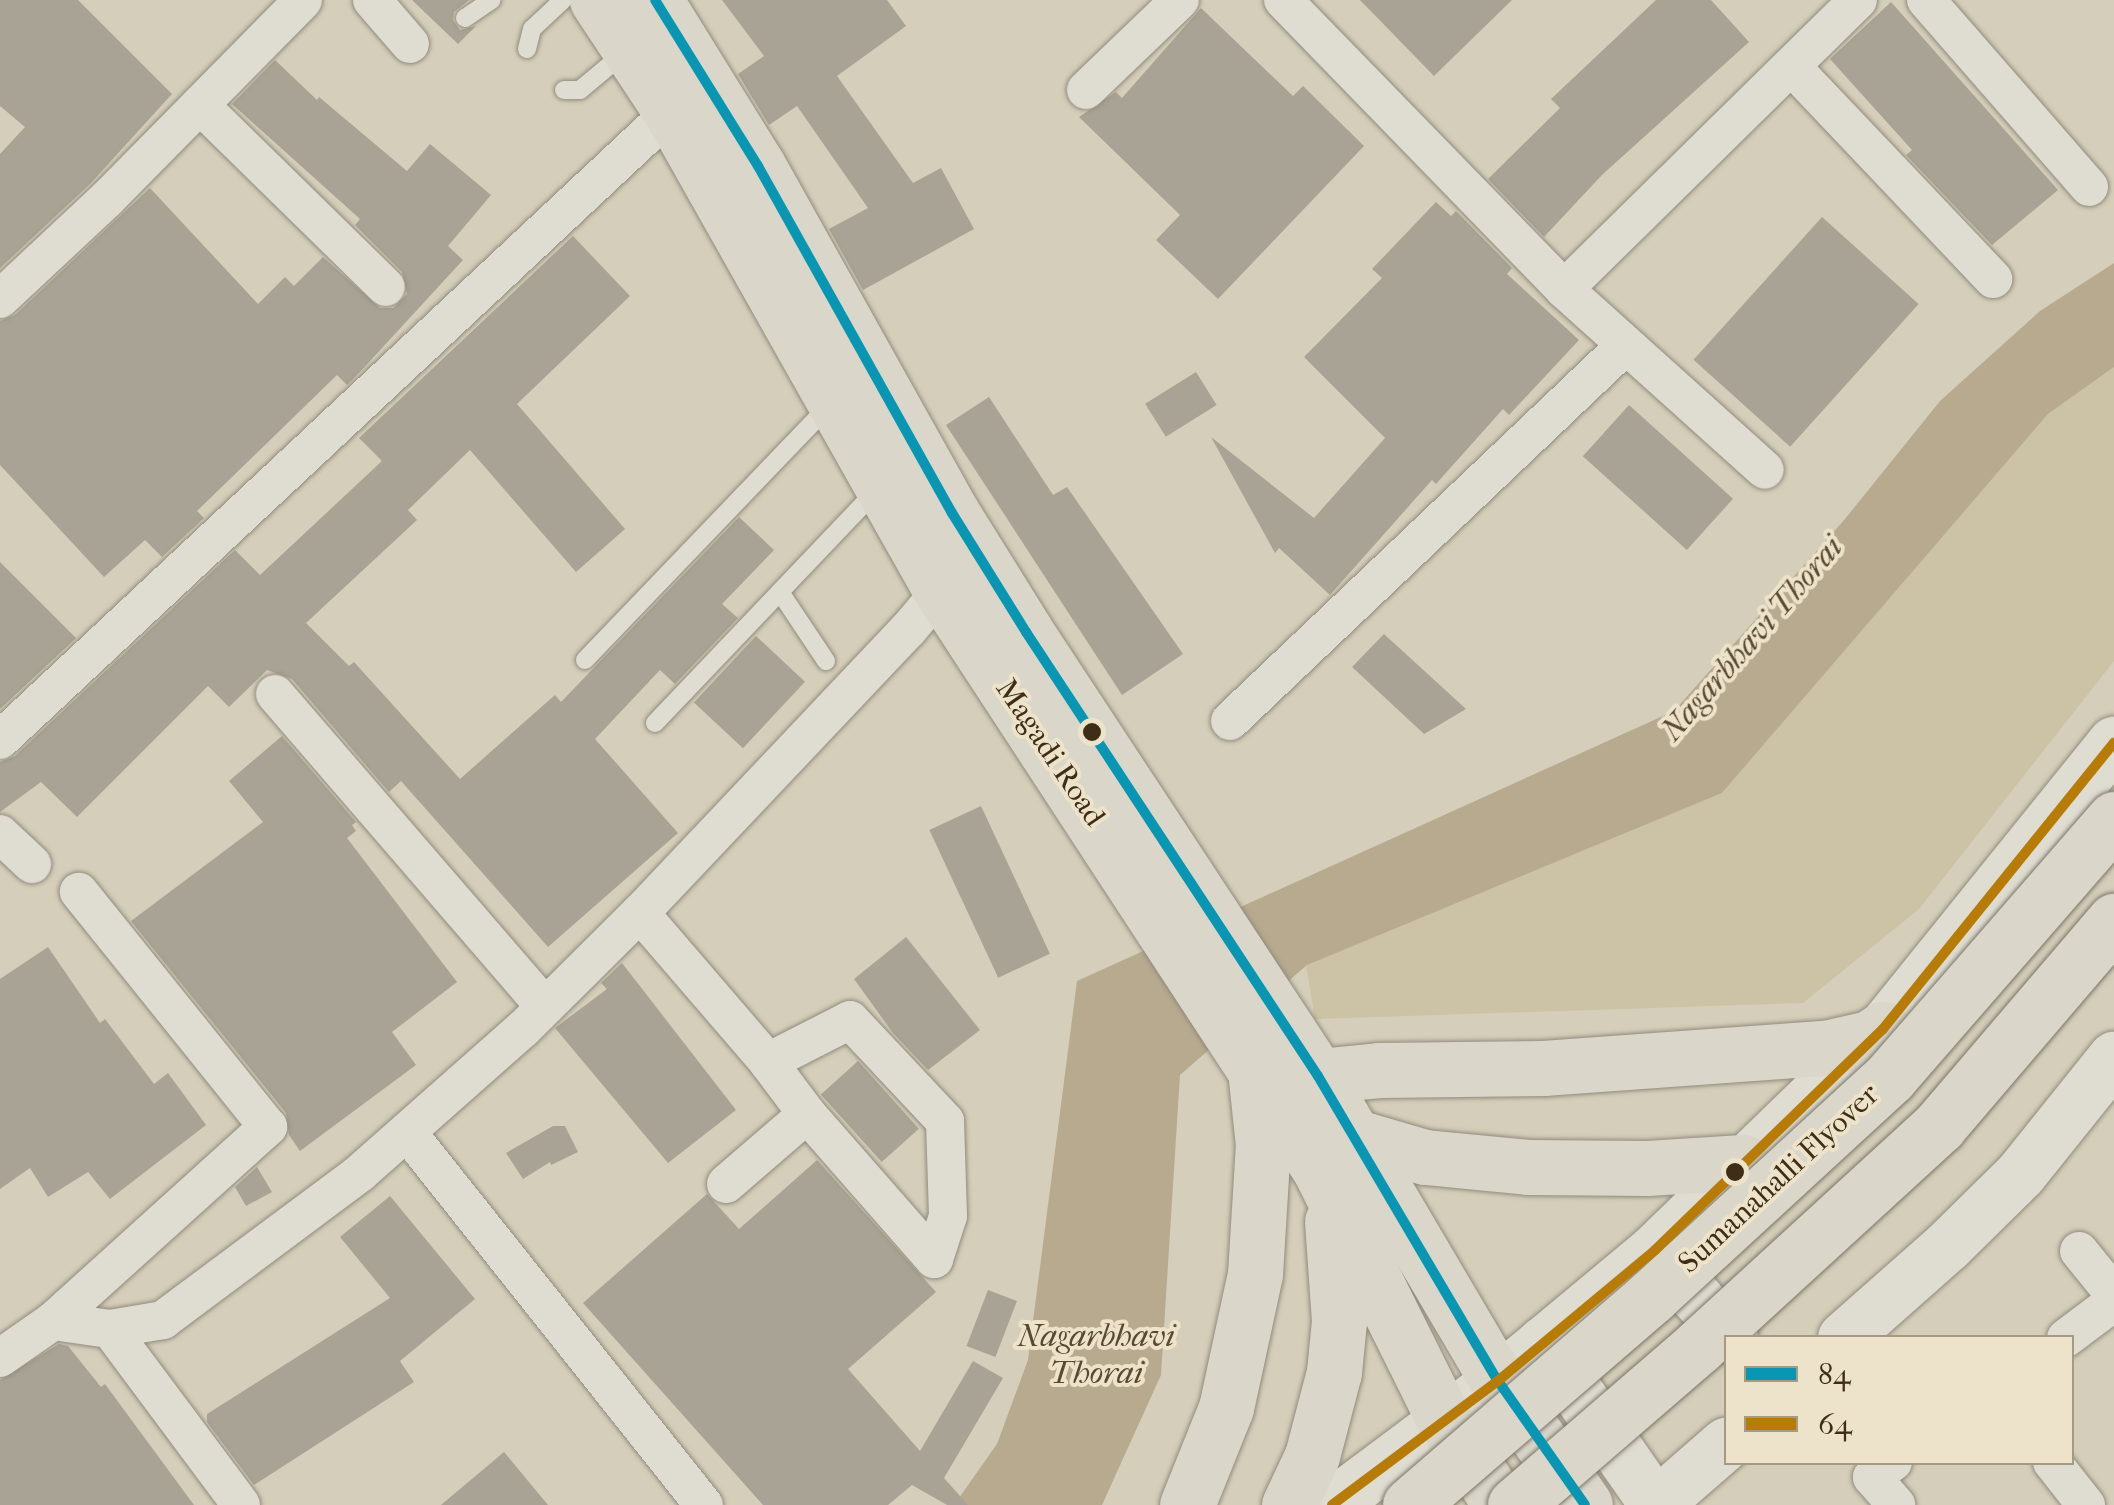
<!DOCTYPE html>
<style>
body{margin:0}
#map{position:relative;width:2114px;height:1505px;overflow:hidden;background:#d5ceba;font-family:"IM FELL French Canon",serif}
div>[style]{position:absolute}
.green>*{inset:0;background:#ccc2a5}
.water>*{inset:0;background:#b7aa8e}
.building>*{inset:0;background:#a8a394;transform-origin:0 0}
.roads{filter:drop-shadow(0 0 2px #918b7d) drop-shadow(0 0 2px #918b7d)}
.lane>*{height:18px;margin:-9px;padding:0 9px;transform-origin:9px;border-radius:9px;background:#dfdcd1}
.street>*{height:38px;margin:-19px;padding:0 19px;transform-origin:19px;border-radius:19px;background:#dfdcd1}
.secondary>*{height:52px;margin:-26px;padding:0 26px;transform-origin:26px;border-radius:26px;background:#dfdcd1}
.primary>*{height:55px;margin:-27.5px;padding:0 27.5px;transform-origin:27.5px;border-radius:27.5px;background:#dad6c9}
.bridges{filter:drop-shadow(0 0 2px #7b7568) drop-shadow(0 0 2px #7b7568)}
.highway-bridge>*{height:55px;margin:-27.5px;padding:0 27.5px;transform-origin:27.5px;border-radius:27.5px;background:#dad6c9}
.bus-1>*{height:10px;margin:-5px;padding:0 5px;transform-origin:5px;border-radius:5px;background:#0996b3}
.bus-2>*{height:10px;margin:-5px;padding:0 5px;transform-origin:5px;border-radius:5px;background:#b77c08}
.dots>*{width:28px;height:28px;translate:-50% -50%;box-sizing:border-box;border:5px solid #ece3ca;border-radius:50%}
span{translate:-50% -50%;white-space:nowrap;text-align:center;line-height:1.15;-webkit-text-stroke:8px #ece3ca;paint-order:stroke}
.street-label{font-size:30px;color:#3f2d17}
.water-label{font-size:32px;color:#5a4830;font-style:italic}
.legend{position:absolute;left:1724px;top:1335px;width:350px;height:130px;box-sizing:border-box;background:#ece3ca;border:2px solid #a79a82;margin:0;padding:12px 18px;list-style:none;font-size:30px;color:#3f2d17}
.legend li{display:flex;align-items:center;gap:20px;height:50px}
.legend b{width:50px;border:2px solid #a79a82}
</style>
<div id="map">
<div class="green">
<div style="clip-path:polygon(2114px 367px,2114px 661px,1919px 909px,1803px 1003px,1315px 1019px,1306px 965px,1722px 793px,2048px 414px)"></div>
</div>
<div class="water">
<div style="clip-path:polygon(2114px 263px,2114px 367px,2048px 414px,1722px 793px,1307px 965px,1180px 1075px,1161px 1375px,1102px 1505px,954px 1505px,997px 1444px,1028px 1360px,1077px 981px,1674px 711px,1845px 519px,1940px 401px,2040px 311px)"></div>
</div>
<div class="building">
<div style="clip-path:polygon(0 0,78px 0,172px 94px,91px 183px,0 268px,0 154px,25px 127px,0 106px)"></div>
<div style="clip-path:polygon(412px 0,469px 0,454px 12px,453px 20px,460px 30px,476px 26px,458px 44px)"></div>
<div style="clip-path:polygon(722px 0,887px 0,906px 26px,837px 76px,913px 183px,941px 168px,974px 229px,863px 290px,829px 229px,868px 208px,797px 106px,769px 125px,738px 74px,764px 56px)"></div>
<div style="clip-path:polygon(1360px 0,1512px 0,1434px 76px)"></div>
<div style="clip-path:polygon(1656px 0,1711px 0,1749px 42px,1602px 175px,1544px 237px,1488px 179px,1560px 108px,1551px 99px)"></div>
<div style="clip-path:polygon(1891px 2px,2058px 190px,1992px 245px,1906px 155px,1912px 150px,1830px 59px)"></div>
<div style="clip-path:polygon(1201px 8px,1293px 96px,1303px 86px,1364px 146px,1218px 299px,1156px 240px,1180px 215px,1079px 117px,1116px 92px,1122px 98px)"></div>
<div style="clip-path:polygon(275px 60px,317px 100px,319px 97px,407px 171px,430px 144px,491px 195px,448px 246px,463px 260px,360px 372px,347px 385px,337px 375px,197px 511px,204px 518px,162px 557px,145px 540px,104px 577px,0 465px,0 321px,15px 315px,150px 188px,258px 304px,285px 277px,294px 286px,323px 257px,380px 308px,393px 308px,407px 294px,402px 272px,355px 225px,360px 219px,232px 104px)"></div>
<div style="clip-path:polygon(1436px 202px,1451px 216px,1456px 211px,1512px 268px,1507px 274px,1579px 340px,1509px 415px,1503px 409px,1436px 484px,1432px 480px,1330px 595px,1279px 548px,1275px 553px,1211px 437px,1314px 518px,1385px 438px,1304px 357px,1382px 278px,1372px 269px)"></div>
<div style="left:1822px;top:217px;width:130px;height:192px;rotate:42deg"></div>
<div style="clip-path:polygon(573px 236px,630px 296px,517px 404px,625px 529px,576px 572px,470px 450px,408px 510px,417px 520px,306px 623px,349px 666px,354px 662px,460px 779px,555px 695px,561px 702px,739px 517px,774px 550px,722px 604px,738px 618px,675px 684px,660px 670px,595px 739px,678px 833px,548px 947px,401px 781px,389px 792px,292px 679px,267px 670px,229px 707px,208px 686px,77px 817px,41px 782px,0 812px,0 762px,15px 756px,235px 550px,260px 575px,382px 461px,359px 438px)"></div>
<div style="left:1196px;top:372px;width:39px;height:60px;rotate:58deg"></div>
<div style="clip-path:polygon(989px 397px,1053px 495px,1067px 487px,1183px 654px,1122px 695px,946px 425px)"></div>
<div style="left:1629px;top:405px;width:140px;height:69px;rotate:42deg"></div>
<div style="clip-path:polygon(0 562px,76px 638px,0 709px)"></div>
<div style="clip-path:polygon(1384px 634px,1466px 709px,1424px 734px,1352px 667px)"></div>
<div style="left:756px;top:636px;width:67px;height:91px;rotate:43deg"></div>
<div style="clip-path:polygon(282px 736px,356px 822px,352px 825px,356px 831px,347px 838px,457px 982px,392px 1032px,416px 1065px,300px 1151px,289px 1135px,286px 1113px,131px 921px,263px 822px,229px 781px)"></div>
<div style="left:981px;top:806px;width:163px;height:57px;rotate:65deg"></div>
<div style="clip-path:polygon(906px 937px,980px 1030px,928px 1070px,893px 1033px,854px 979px)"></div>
<div style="clip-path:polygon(48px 947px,100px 1023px,105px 1019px,154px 1084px,168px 1073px,206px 1125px,110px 1199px,88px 1172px,48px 1197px,30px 1168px,0 1189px,0 979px)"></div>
<div style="clip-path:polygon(622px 963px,736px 1110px,668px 1163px,555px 1028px,607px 989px,601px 983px)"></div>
<div style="left:858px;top:1061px;width:91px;height:50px;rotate:48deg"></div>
<div style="clip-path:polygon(553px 1126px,565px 1126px,578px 1152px,551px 1165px,550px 1162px,523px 1179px,506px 1153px)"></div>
<div style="clip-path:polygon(817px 1160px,936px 1292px,848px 1369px,920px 1451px,973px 1361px,1003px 1378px,944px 1478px,968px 1505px,947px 1505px,912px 1485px,888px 1505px,763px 1505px,583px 1303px,707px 1194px,739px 1229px)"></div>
<div style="clip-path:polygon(257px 1167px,272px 1192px,246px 1206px,235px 1187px)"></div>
<div style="clip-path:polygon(390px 1196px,475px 1299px,400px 1361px,414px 1382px,254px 1485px,207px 1422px,207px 1414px,390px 1298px,340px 1237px)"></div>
<div style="left:988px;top:1290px;width:31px;height:60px;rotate:21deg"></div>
<div style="clip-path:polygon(59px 1344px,68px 1346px,101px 1387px,105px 1384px,194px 1505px,0 1505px,0 1380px)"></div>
<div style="clip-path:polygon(504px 1452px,548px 1505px,441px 1505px)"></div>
</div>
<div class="roads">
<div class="lane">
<div style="left:465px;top:18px;width:32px;rotate:-34deg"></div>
<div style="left:527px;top:49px;width:21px;rotate:-76deg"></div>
<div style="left:532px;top:29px;width:42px;rotate:-43.1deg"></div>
<div style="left:564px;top:90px;width:16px"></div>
<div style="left:580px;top:90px;width:56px;rotate:-39.9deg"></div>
<div style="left:780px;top:592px;width:83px;rotate:56.3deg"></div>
<div style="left:585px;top:660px;width:351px;rotate:-46.2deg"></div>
<div style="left:655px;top:723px;width:322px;rotate:-46.4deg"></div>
</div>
<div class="street">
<div style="left:372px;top:0;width:58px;rotate:49.2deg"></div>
<div style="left:1283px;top:0;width:403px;rotate:45.8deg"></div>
<div style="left:1564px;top:289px;width:270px;rotate:42deg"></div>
<div style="left:1926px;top:0;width:248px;rotate:48.9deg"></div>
<div style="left:1793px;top:68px;width:291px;rotate:46.5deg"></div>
<div style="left:1086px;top:90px;width:130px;rotate:-43.8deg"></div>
<div style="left:200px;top:105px;width:260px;rotate:44.4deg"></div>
<div style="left:1564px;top:289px;width:412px;rotate:-44.5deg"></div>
<div style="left:0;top:299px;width:146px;rotate:-43.1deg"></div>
<div style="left:107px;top:199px;width:279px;rotate:-45.4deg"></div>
<div style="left:275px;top:694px;width:413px;rotate:49.2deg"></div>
<div style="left:1230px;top:721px;width:546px;rotate:-43.52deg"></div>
<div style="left:0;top:740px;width:919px;rotate:-43.1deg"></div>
<div style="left:0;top:834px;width:44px;rotate:43.2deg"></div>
<div style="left:640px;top:913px;width:196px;rotate:49.3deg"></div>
<div style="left:768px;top:1062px;width:92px;rotate:-27.1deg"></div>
<div style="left:850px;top:1020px;width:139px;rotate:46.8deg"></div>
<div style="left:945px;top:1121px;width:95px;rotate:88.2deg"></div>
<div style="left:948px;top:1216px;width:45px;rotate:108deg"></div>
<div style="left:807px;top:1114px;width:193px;rotate:48.8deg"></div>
<div style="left:407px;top:1132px;width:477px;rotate:51.5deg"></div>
<div style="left:726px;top:1184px;width:107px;rotate:-40.8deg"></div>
<div style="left:807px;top:1114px;width:65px;rotate:-126.9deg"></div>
<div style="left:2079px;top:1251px;width:55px;rotate:50.9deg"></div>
<div style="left:53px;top:1321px;width:290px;rotate:-42.1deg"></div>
<div style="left:268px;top:1127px;width:302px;rotate:-128.8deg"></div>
<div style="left:110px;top:1329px;width:219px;rotate:53.3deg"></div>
<div style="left:2066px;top:1338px;width:60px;rotate:-36.9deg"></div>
<div style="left:0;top:1358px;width:65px;rotate:-34.9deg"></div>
<div style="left:53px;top:1321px;width:58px;rotate:8deg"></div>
<div style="left:110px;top:1329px;width:54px;rotate:-9.6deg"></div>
<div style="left:163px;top:1320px;width:246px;rotate:-36.7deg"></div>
<div style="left:360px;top:1173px;width:217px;rotate:-41.5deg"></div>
<div style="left:523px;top:1029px;width:165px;rotate:-44.8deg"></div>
<div style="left:640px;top:913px;width:390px;rotate:-46.6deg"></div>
<div style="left:908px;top:630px;width:73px;rotate:-50deg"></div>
<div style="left:1893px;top:1462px;width:26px;rotate:144deg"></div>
<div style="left:1872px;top:1477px;width:37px;rotate:49deg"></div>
<div style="left:2052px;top:1462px;width:55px;rotate:51.7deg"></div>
</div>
<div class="secondary">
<div style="left:1655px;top:1250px;width:117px;rotate:48.8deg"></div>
<div style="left:1844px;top:1338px;width:139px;rotate:-41.5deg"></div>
<div style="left:1948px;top:1246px;width:103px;rotate:-44.6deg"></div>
<div style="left:2021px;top:1174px;width:149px;rotate:-51.3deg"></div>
<div style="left:1543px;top:1343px;width:198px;rotate:55.1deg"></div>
<div style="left:1332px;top:1505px;width:207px;rotate:-36.8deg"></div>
<div style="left:1498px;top:1381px;width:204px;rotate:-39.8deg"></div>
<div style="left:1655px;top:1250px;width:318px;rotate:-44.1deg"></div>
<div style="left:1883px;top:1029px;width:368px;rotate:-51.1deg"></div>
<div style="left:1656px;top:1505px;width:93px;rotate:-41.1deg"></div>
</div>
<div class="primary">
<div style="left:597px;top:0;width:134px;rotate:56.5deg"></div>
<div style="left:671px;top:112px;width:548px;rotate:60.58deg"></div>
<div style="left:940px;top:589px;width:694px;rotate:56.81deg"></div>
<div style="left:1320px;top:1170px;width:279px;rotate:63.6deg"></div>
<div style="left:1444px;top:1420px;width:102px;rotate:56.2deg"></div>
<div style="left:655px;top:0;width:195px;rotate:58.2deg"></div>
<div style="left:758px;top:166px;width:398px;rotate:60.8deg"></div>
<div style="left:952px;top:513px;width:140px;rotate:58.1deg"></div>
<div style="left:1026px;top:632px;width:531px;rotate:56.67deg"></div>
<div style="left:1318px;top:1076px;width:354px;rotate:59.5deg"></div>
<div style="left:1498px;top:1381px;width:151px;rotate:54.9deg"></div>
<div style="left:1318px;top:1076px;width:61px;rotate:-5.6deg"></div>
<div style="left:1379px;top:1070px;width:164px;rotate:-0.7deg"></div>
<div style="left:1543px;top:1068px;width:283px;rotate:-4.1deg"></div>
<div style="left:1825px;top:1048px;width:45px;rotate:-12.8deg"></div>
<div style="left:1869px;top:1038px;width:17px;rotate:-33deg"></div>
<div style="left:1356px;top:1137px;width:72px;rotate:16.2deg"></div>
<div style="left:1425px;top:1157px;width:103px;rotate:5.5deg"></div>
<div style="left:1528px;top:1167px;width:119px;rotate:0.5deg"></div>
<div style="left:1647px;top:1168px;width:96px;rotate:-3.6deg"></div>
<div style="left:1187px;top:1505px;width:105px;rotate:-68.1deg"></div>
<div style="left:1226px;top:1408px;width:137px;rotate:-77.8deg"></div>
<div style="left:1255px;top:1274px;width:129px;rotate:-86.5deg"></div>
<div style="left:1263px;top:1145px;width:66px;rotate:-96.1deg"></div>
<div style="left:1289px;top:1505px;width:54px;rotate:-64.9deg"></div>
<div style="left:1312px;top:1456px;width:87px;rotate:-75.3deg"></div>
<div style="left:1334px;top:1372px;width:51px;rotate:-84.4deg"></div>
<div style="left:1339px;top:1321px;width:100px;rotate:-94deg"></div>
</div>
</div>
<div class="bridges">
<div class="highway-bridge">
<div style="left:1410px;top:1505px;width:320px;rotate:-40.8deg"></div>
<div style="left:1652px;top:1296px;width:323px;rotate:-42.6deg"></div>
<div style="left:1890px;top:1077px;width:342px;rotate:-49deg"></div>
<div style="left:1515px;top:1505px;width:243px;rotate:-40.8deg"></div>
<div style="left:1699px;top:1346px;width:326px;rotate:-42.5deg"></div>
<div style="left:1939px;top:1126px;width:270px;rotate:-49.5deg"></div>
</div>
</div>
<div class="bus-1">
<div style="left:655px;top:0;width:195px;rotate:58.2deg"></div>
<div style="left:758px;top:166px;width:398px;rotate:60.8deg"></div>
<div style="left:952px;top:513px;width:140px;rotate:58.1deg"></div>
<div style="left:1026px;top:632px;width:531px;rotate:56.67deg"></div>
<div style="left:1318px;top:1076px;width:354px;rotate:59.5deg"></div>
<div style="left:1498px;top:1381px;width:151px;rotate:54.9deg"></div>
</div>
<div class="bus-2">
<div style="left:1332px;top:1505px;width:207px;rotate:-36.8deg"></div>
<div style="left:1498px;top:1381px;width:204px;rotate:-39.8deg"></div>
<div style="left:1655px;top:1250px;width:318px;rotate:-44.1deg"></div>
<div style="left:1883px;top:1029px;width:368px;rotate:-51.1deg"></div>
</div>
<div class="dots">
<div style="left:1092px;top:732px;background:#3f2d17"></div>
<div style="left:1735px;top:1172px;background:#3f2d17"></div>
</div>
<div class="street-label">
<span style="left:1050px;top:753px;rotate:56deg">Magadi Road</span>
<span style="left:1779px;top:1179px;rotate:-43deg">Sumanahalli Flyover</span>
</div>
<div class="water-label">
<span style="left:1752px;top:639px;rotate:-49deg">Nagarbhavi Thorai</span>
<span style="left:1096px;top:1355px">Nagarbhavi<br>Thorai</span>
</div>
<ul class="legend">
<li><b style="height:12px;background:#0996b3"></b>84</li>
<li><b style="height:12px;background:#b77c08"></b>64</li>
</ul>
</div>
